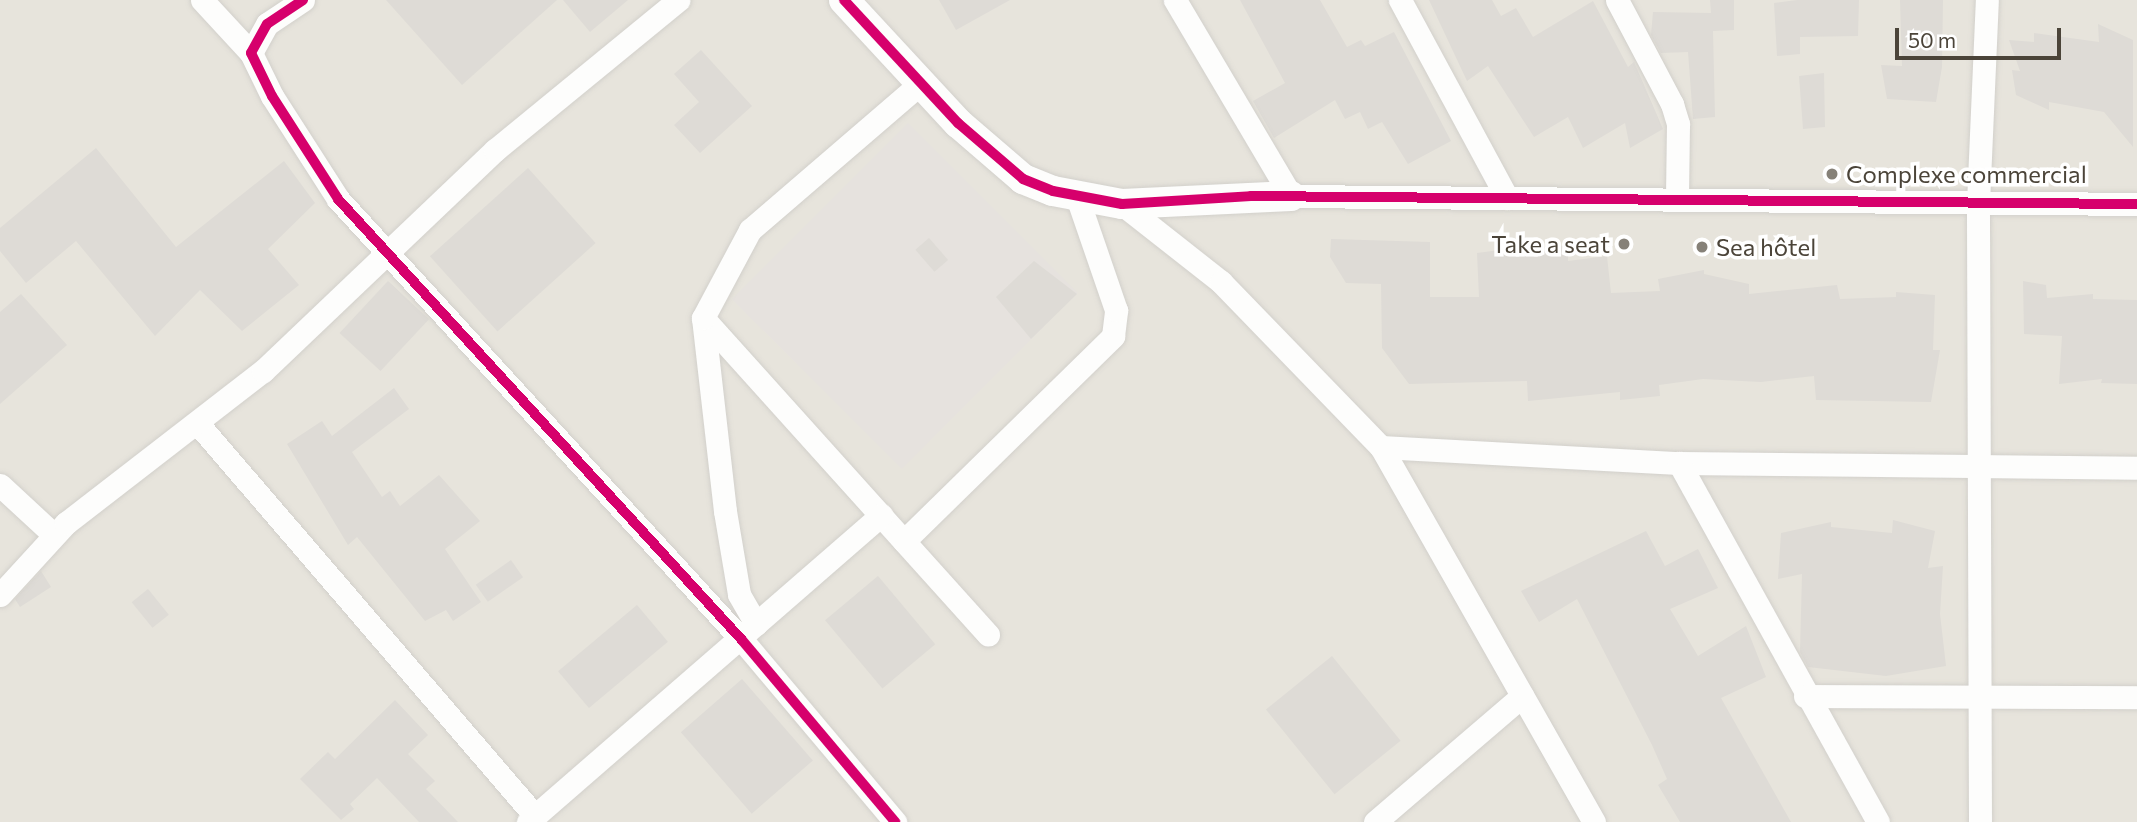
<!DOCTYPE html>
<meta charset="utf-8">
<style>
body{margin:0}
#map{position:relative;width:2137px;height:822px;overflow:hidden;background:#f4f2ee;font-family:Commissioner,sans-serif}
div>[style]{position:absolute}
.residential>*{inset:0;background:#e7e4dc;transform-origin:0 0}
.industrial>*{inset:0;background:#e6e2de;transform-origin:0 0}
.building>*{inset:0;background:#dedbd6;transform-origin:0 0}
.roads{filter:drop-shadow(0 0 2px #d2d0cb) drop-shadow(0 0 2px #d2d0cb)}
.minor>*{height:23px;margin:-11.5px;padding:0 11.5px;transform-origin:11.5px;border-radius:11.5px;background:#fdfdfc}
.tertiary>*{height:30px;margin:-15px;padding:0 15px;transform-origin:15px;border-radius:15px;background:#fdfdfc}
.cycleway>*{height:10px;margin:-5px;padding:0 5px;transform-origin:5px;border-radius:5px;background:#d6006c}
.dots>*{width:19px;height:19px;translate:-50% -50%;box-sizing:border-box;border:4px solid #fff;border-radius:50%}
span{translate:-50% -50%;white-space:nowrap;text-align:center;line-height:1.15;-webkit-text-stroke:7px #fff;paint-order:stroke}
.poi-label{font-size:24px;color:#4b4439}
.left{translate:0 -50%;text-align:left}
.right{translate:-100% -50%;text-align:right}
.scale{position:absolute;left:1895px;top:28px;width:166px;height:32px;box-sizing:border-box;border:4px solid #4b4439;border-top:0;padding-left:9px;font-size:21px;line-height:24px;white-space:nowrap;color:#4b4439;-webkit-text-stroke:5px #fff;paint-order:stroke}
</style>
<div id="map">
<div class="residential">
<div style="left:0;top:0;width:2137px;height:822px"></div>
</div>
<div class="industrial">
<div style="left:908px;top:123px;width:240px;height:249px;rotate:45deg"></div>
</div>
<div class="building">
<div style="clip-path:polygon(386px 0,557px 0,462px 85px)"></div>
<div style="clip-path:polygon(563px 0,628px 0,590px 32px)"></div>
<div style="clip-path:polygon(939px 0,1010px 0,956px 30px)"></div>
<div style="clip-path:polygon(1240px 0,1320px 0,1347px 47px,1361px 40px,1365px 46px,1394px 32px,1451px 141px,1408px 164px,1382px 122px,1368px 129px,1360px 112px,1345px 119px,1335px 100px,1274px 138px,1253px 101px,1285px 83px)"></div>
<div style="clip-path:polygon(1429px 0,1492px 0,1501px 16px,1516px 8px,1533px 37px,1593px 1px,1628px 67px,1634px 62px,1663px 129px,1630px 148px,1625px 123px,1583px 148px,1568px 117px,1534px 137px,1488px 66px,1467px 81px)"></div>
<div style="clip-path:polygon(1710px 0,1734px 0,1734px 30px,1713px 31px,1715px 117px,1693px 119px,1688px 52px,1661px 53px,1651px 35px,1653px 12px,1711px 13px)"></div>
<div style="clip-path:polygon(1797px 0,1859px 0,1858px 36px,1800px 37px,1800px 54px,1777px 56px,1774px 3px)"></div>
<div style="clip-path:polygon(1900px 0,1943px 0,1942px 67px,1936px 102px,1887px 99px,1881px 65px,1902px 66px)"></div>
<div style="clip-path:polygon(2098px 24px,2133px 40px,2133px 147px,2104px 112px,2049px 102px,2049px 110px,2016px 95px,2012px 70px,2020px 71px,2009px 40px,2034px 42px,2034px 33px,2099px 42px)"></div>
<div style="clip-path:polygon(701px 50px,752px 106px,700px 153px,674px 125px,699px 102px,674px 74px)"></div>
<div style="clip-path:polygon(1824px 73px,1825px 127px,1803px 129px,1799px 76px)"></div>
<div style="clip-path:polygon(96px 148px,176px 247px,284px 161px,315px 203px,268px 249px,299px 285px,242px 331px,200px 290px,155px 336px,76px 241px,26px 283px,0 251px,0 228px)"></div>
<div style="left:528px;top:168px;width:101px;height:132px;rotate:48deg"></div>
<div style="left:929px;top:238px;width:29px;height:18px;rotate:49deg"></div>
<div style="clip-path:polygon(1331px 239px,1430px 242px,1430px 297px,1479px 297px,1477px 253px,1537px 245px,1538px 248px,1568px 245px,1568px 261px,1607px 256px,1611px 293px,1660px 291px,1658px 279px,1704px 270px,1704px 274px,1749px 284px,1749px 294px,1837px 285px,1840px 299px,1896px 297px,1896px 292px,1935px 295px,1933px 350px,1940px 350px,1931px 402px,1816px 400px,1814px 376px,1761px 382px,1703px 379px,1659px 385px,1660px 396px,1620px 400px,1620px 392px,1528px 401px,1527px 381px,1409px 384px,1382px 348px,1381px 284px,1346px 283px,1330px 257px)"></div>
<div style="clip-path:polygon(1034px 261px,1077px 294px,1031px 339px,996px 297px)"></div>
<div style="left:388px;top:281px;width:56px;height:71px;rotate:43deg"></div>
<div style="clip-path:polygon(2023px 281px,2046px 285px,2047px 298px,2093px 294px,2093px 299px,2137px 300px,2137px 384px,2101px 383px,2102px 379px,2059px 384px,2062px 336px,2024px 334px)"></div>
<div style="clip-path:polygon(21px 294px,67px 345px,0 404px,0 312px)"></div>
<div style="clip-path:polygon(394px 388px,409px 409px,352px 452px,382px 497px,390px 491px,400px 506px,439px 475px,480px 521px,445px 549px,481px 602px,453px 621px,446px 610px,425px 621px,357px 537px,348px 545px,287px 444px,322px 421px,332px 436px)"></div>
<div style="clip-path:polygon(1893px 520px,1935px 531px,1928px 568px,1943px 566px,1940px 614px,1946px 666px,1886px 676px,1808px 667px,1800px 652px,1802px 574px,1778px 579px,1781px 533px,1831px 522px,1831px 527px,1892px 533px)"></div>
<div style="clip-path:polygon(1646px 531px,1665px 566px,1698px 549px,1718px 588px,1670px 609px,1698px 656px,1746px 626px,1766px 677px,1721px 698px,1791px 822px,1680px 822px,1658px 785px,1667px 779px,1652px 745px,1577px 599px,1539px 622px,1521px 591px)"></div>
<div style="left:511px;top:560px;width:21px;height:43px;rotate:55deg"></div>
<div style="clip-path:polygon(41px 571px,51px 587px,20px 607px,15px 599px)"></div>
<div style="left:878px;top:576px;width:89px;height:69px;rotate:50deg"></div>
<div style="left:148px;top:589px;width:33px;height:21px;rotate:51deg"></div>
<div style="left:637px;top:605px;width:48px;height:103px;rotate:50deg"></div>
<div style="left:1332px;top:656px;width:109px;height:85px;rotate:51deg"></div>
<div style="left:742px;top:679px;width:108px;height:81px;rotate:49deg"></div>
<div style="clip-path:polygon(395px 700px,428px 735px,408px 754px,435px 781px,426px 789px,458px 822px,419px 822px,377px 778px,350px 804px,354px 809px,341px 820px,300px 779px,328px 752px,335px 759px)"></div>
</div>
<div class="roads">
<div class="minor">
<div style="left:202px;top:0;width:72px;rotate:47.2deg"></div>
<div style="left:303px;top:0;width:43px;rotate:146.3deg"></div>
<div style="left:267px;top:24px;width:33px;rotate:119deg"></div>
<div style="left:251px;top:53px;width:48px;rotate:64deg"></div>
<div style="left:272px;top:96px;width:122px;rotate:57.3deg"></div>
<div style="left:338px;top:199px;width:598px;rotate:47.51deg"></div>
<div style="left:742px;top:640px;width:238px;rotate:49.9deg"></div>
<div style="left:1175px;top:0;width:228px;rotate:59.4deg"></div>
<div style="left:1291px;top:196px;width:846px;rotate:0.54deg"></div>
<div style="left:1400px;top:0;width:225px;rotate:61.6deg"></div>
<div style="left:1617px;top:0;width:118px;rotate:62.1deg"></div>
<div style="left:1672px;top:104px;width:21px;rotate:73deg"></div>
<div style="left:1678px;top:124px;width:76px;rotate:90.8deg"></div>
<div style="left:1122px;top:204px;width:126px;rotate:38.2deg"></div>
<div style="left:1221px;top:282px;width:230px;rotate:45.9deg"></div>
<div style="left:1381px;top:447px;width:431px;rotate:60.4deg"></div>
<div style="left:703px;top:318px;width:426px;rotate:48deg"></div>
<div style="left:198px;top:424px;width:517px;rotate:49.31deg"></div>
<div style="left:1381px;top:447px;width:298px;rotate:3.1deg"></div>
<div style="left:1679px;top:463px;width:458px;rotate:0.6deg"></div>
<div style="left:1679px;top:463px;width:410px;rotate:61deg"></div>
<div style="left:0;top:485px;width:72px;rotate:42.8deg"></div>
<div style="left:904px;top:541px;width:293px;rotate:-44.4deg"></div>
<div style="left:1113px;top:336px;width:26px;rotate:-83deg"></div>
<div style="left:1116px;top:310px;width:120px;rotate:-109deg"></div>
<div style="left:0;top:595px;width:98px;rotate:-47.5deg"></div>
<div style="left:66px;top:523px;width:249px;rotate:-37.7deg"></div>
<div style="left:263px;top:371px;width:320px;rotate:-43.6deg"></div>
<div style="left:495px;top:150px;width:237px;rotate:-39.3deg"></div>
<div style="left:756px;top:624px;width:34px;rotate:-120deg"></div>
<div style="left:739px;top:594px;width:84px;rotate:-99.6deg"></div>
<div style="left:725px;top:511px;width:194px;rotate:-96.5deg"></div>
<div style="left:703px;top:318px;width:100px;rotate:-61.9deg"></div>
<div style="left:750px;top:230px;width:225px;rotate:-40.7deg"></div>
<div style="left:1805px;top:696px;width:332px;rotate:0.2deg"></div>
<div style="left:528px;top:822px;width:468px;rotate:-41deg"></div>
<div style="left:1375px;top:822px;width:194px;rotate:-40.6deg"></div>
<div style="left:1980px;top:822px;width:619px;rotate:-90.19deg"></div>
<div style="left:1978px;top:203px;width:203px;rotate:-87.5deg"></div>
</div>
<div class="tertiary">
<div style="left:844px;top:0;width:168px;rotate:47.2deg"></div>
<div style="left:958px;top:123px;width:86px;rotate:40.7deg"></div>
<div style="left:1023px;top:179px;width:32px;rotate:22deg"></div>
<div style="left:1053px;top:191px;width:70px;rotate:10.7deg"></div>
<div style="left:1122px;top:204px;width:169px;rotate:-2.7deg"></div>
</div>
</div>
<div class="cycleway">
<div style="left:303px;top:0;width:43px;rotate:146.3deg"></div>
<div style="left:267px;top:24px;width:33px;rotate:119deg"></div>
<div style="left:251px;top:53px;width:48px;rotate:64deg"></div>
<div style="left:272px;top:96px;width:122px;rotate:57.3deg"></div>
<div style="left:338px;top:199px;width:598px;rotate:47.51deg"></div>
<div style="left:742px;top:640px;width:238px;rotate:49.9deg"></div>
<div style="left:844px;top:0;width:168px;rotate:47.2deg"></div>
<div style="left:958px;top:123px;width:86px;rotate:40.7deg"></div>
<div style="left:1023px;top:179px;width:32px;rotate:22deg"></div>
<div style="left:1053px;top:191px;width:70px;rotate:10.7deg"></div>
<div style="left:1122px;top:204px;width:129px;rotate:-3.5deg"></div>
<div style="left:1251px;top:196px;width:886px;rotate:0.52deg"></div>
</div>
<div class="dots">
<div style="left:1832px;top:174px;background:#868178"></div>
<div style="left:1624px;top:244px;background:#868178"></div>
<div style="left:1702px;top:247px;background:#868178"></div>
</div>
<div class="poi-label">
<span class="left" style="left:1846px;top:174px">Complexe commercial</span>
<span class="right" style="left:1610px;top:244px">Take a seat</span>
<span class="left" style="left:1716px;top:247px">Sea hôtel</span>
</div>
<div class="scale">50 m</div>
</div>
